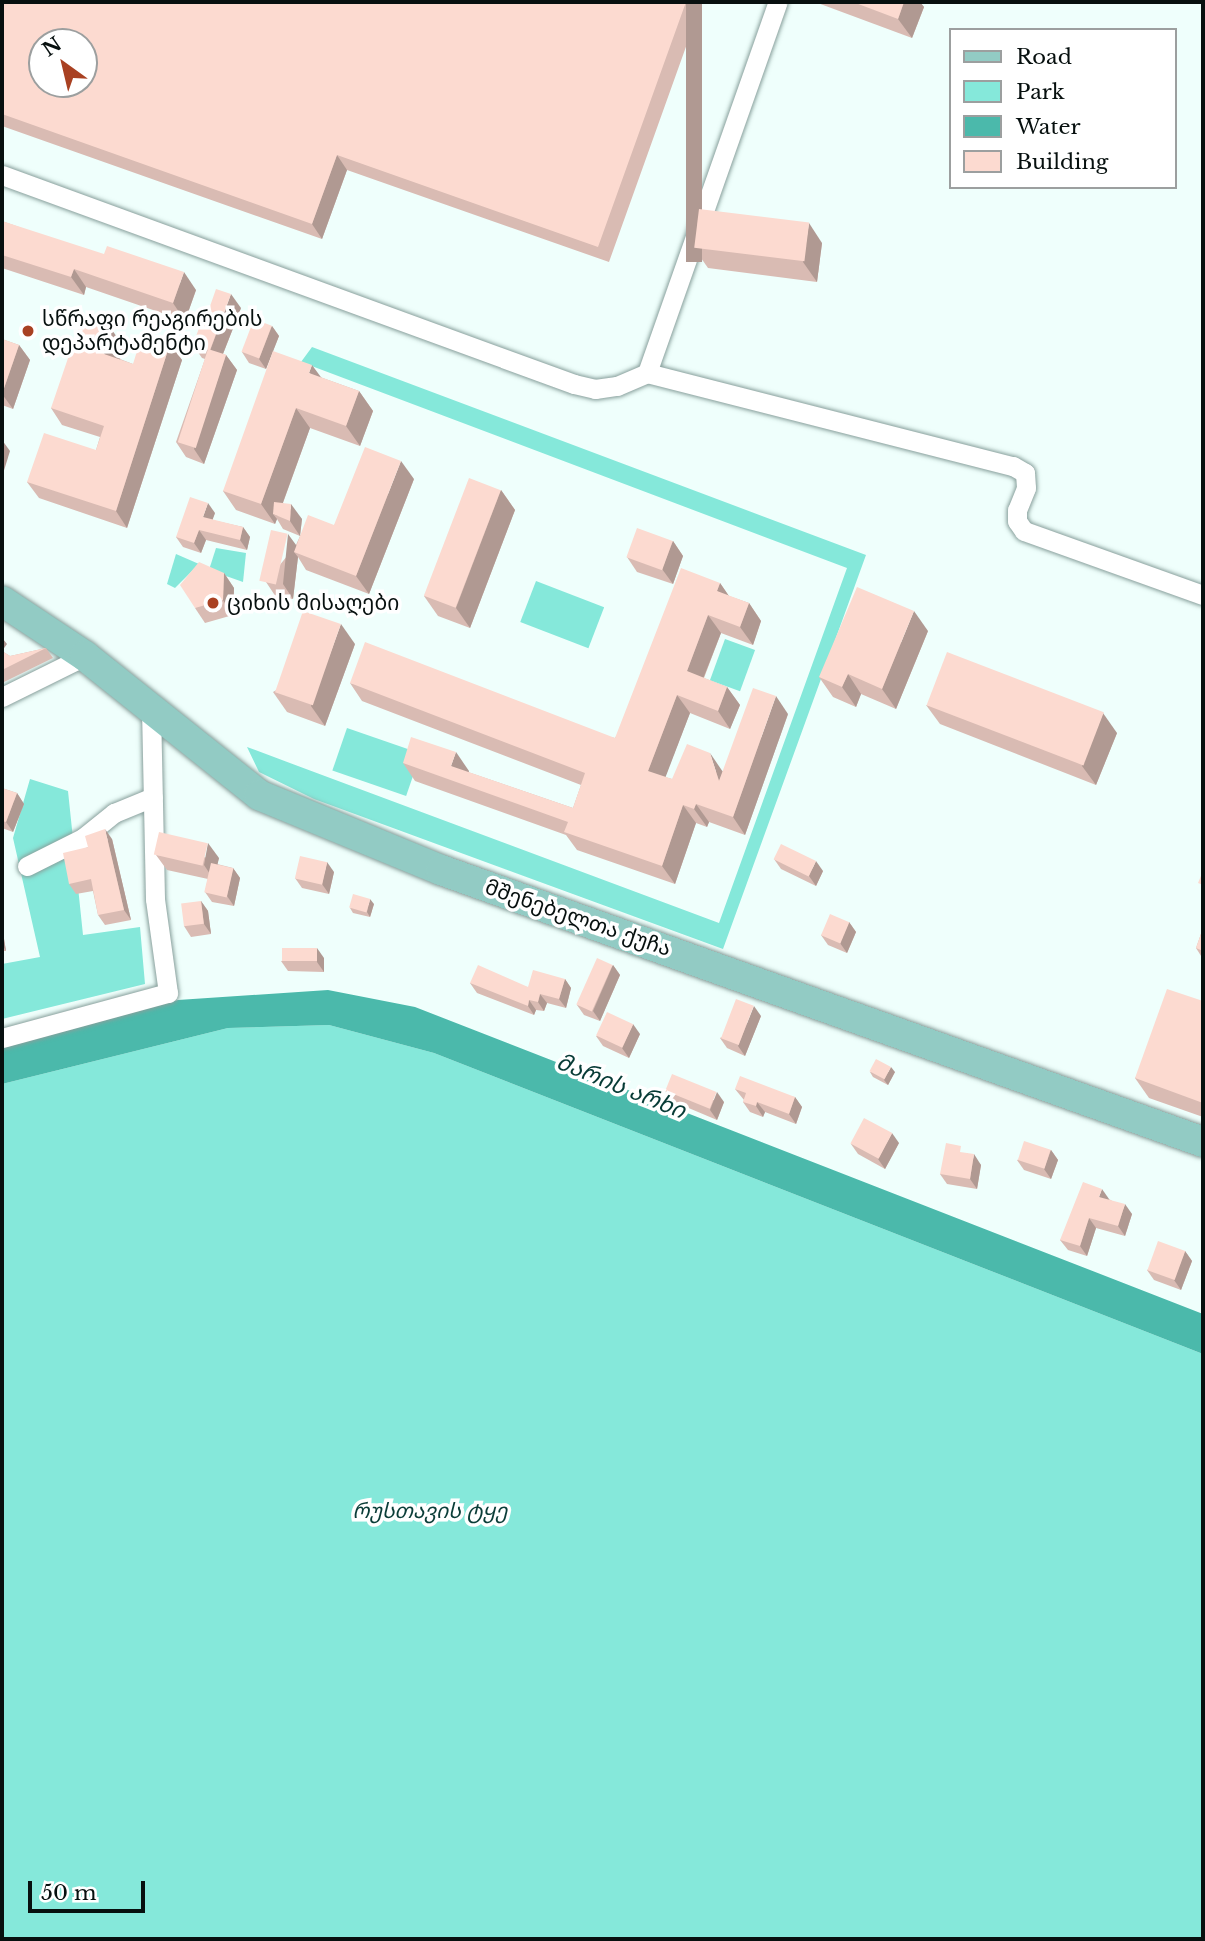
<!DOCTYPE html>
<meta charset="utf-8">
<style>
body{margin:0}
#map{position:relative;width:1205px;height:1941px;overflow:hidden;background:#effffc;font-family:"Libre Baskerville","Noto Sans Georgian",serif}
div>[style]{position:absolute}
.green>*{inset:0;background:#85e8da;transform-origin:0 0}
.water>*{inset:0;background:#4bb9ab}
.roads{filter:drop-shadow(0 0 2px #88a09c) drop-shadow(0 0 2px #88a09c)}
.street>*{height:19px;margin:-9.5px;padding:0 9.5px;transform-origin:9.5px;border-radius:9.5px;background:#fff}
.primary>*{height:30px;margin:-15px;padding:0 15px;transform-origin:15px;border-radius:15px;background:#92cbc4}
.wall>*{inset:0;background:#d9bbb3}
.shaded-wall>*{inset:0;background:#b09992;transform-origin:0 0}
.building>*{inset:0;background:#fcdad0;transform-origin:0 0}
.dots>*{width:19px;height:19px;translate:-50% -50%;box-sizing:border-box;border:4px solid #fff;border-radius:50%}
span{translate:-50% -50%;white-space:nowrap;text-align:center;line-height:1.15;-webkit-text-stroke:7px #fff;paint-order:stroke}
.poi-label{font-size:21px;color:#07100f}
.left{translate:0 -50%;text-align:left}
.street-label{font-size:21px;color:#07100f}
.park-label{font-size:21px;color:#0a3d38;font-style:italic}
.water-label{font-size:23px;color:#073b36;font-style:italic}
.frame{position:absolute;inset:0;border:4px solid #07100f;pointer-events:none}
.legend{position:absolute;left:949px;top:28px;width:228px;height:161px;box-sizing:border-box;background:#fff;border:2px solid #9c9f9f;margin:0;padding:9px 12px;list-style:none;font-size:21px;color:#07100f}
.legend li{display:flex;align-items:center;gap:14px;height:35px}
.legend b{width:35px;border:2px solid #9c9f9f}
.north{position:absolute;left:28px;top:28px;width:70px;height:70px;box-sizing:border-box;background:#fff;border:2px solid #9c9f9f;border-radius:50%;rotate:326deg;font-size:19px;font-weight:700;line-height:28px;text-align:center;color:#07100f}
.north::after{content:'';display:block;margin:auto;width:24px;height:32px;background:#a94122;clip-path:polygon(50% 0,100% 100%,50% 72%,0 100%)}
.scale{position:absolute;left:28px;top:1881px;width:117px;height:32px;box-sizing:border-box;border:4px solid #07100f;border-top:0;padding-left:9px;font-size:21px;line-height:24px;white-space:nowrap;color:#07100f;-webkit-text-stroke:5px #fff;paint-order:stroke}
</style>
<div id="map">
<div class="green">
<div style="clip-path:polygon(312px 347px,866px 555px,723px 949px,314px 799px,259px 772px,247px 747px,719px 923px,847px 568px,301px 362px)"></div>
<div style="clip-path:polygon(216px 548px,246px 553px,243px 582px,209px 570px)"></div>
<div style="clip-path:polygon(176px 554px,199px 564px,175px 588px,167px 584px)"></div>
<div style="left:536px;top:581px;width:73px;height:44px;rotate:21deg"></div>
<div style="left:725px;top:639px;width:32px;height:44px;rotate:20deg"></div>
<div style="left:347px;top:728px;width:78px;height:45px;rotate:19deg"></div>
<div style="clip-path:polygon(30px 779px,68px 791px,83px 935px,140px 927px,145px 984px,2px 1019px,2px 964px,40px 957px,13px 838px)"></div>
<div style="clip-path:polygon(329px 1025px,434px 1053px,1203px 1354px,1203px 1939px,2px 1939px,2px 1084px,228px 1028px)"></div>
</div>
<div class="water">
<div style="clip-path:polygon(328px 990px,415px 1007px,1203px 1314px,1203px 1354px,434px 1053px,329px 1025px,228px 1028px,2px 1084px,2px 1048px,178px 1000px)"></div>
</div>
<div class="roads">
<div class="street">
<div style="left:2px;top:175px;width:609px;rotate:20.07deg"></div>
<div style="left:574px;top:384px;width:22px;rotate:13deg"></div>
<div style="left:595px;top:389px;width:22px;rotate:-8deg"></div>
<div style="left:617px;top:386px;width:33px;rotate:-23deg"></div>
<div style="left:647px;top:373px;width:393px;rotate:-70.6deg"></div>
<div style="left:647px;top:373px;width:378px;rotate:14.3deg"></div>
<div style="left:1013px;top:466px;width:14px;rotate:30deg"></div>
<div style="left:1025px;top:473px;width:15px;rotate:86deg"></div>
<div style="left:1026px;top:488px;width:24px;rotate:112deg"></div>
<div style="left:1017px;top:510px;width:11px;rotate:90deg"></div>
<div style="left:1017px;top:521px;width:12px;rotate:55deg"></div>
<div style="left:1024px;top:531px;width:190px;rotate:19.7deg"></div>
<div style="left:2px;top:697px;width:93px;rotate:-26.3deg"></div>
<div style="left:27px;top:866px;width:63px;rotate:-26.6deg"></div>
<div style="left:83px;top:838px;width:40px;rotate:-39deg"></div>
<div style="left:114px;top:813px;width:42px;rotate:-22.3deg"></div>
<div style="left:2px;top:1038px;width:172px;rotate:-15.2deg"></div>
<div style="left:168px;top:993px;width:95px;rotate:-97.9deg"></div>
<div style="left:155px;top:899px;width:188px;rotate:-91.2deg"></div>
</div>
<div class="primary">
<div style="left:2px;top:601px;width:100px;rotate:33.5deg"></div>
<div style="left:85px;top:656px;width:223px;rotate:38.6deg"></div>
<div style="left:259px;top:795px;width:197px;rotate:22.4deg"></div>
<div style="left:441px;top:870px;width:809px;rotate:19.64deg"></div>
</div>
</div>
<div class="wall">
<div style="clip-path:polygon(2px 2px,702px 2px,609px 262px,347px 170px,322px 239px,2px 126px)"></div>
<div style="clip-path:polygon(815px 2px,920px 2px,924px 7px,912px 38px)"></div>
<div style="clip-path:polygon(2px 221px,196px 290px,185px 321px,86px 287px,84px 295px,2px 268px)"></div>
<div style="clip-path:polygon(822px 243px,817px 282px,708px 268px,694px 248px)"></div>
<div style="clip-path:polygon(241px 308px,223px 354px,226px 355px,237px 370px,204px 464px,186px 457px,176px 442px,205px 359px,202px 358px,193px 345px,202px 329px)"></div>
<div style="clip-path:polygon(272px 326px,279px 336px,266px 369px,249px 363px,242px 352px)"></div>
<div style="clip-path:polygon(2px 339px,19px 345px,30px 360px,13px 409px,2px 405px)"></div>
<div style="clip-path:polygon(170px 344px,182px 360px,127px 528px,39px 498px,27px 482px,96px 450px,100px 437px,62px 425px,51px 408px,124px 347px,120px 359px,133px 364px)"></div>
<div style="clip-path:polygon(320px 377px,359px 391px,373px 411px,360px 446px,310px 428px,283px 503px,302px 519px,300px 535px,334px 525px,414px 479px,369px 594px,306px 570px,298px 557px,293px 599px,276px 597px,266px 582px,296px 545px,300px 536px,283px 529px,277px 519px,275px 524px,236px 510px,223px 491px)"></div>
<div style="clip-path:polygon(501px 490px,515px 510px,470px 628px,438px 616px,424px 596px)"></div>
<div style="clip-path:polygon(215px 513px,212px 520px,243px 527px,250px 537px,247px 550px,206px 540px,201px 553px,183px 547px,176px 537px)"></div>
<div style="clip-path:polygon(673px 541px,683px 556px,673px 584px,637px 572px,627px 557px)"></div>
<div style="clip-path:polygon(224px 573px,234px 588px,233px 615px,205px 623px,195px 608px)"></div>
<div style="clip-path:polygon(720px 583px,729px 596px,749px 603px,761px 621px,753px 645px,721px 633px,704px 678px,727px 687px,740px 705px,730px 729px,690px 713px,665px 777px,672px 779px,723px 771px,788px 714px,745px 835px,709px 822px,707px 827px,696px 823px,675px 884px,577px 850px,566px 835px,415px 781px,403px 763px,469px 771px,468px 772px,573px 808px,581px 785px,362px 701px,350px 683px,615px 738px)"></div>
<div style="clip-path:polygon(928px 631px,896px 709px,861px 694px,856px 707px,833px 697px,819px 677px)"></div>
<div style="clip-path:polygon(355px 644px,325px 726px,287px 712px,273px 692px)"></div>
<div style="clip-path:polygon(46px 648px,53px 658px,2px 683px,2px 651px,10px 656px)"></div>
<div style="clip-path:polygon(926px 705px,1117px 733px,1096px 785px,940px 724px)"></div>
<div style="clip-path:polygon(2px 788px,17px 793px,24px 804px,13px 832px,2px 828px)"></div>
<div style="clip-path:polygon(112px 839px,131px 920px,105px 925px,98px 915px,93px 891px,76px 894px,69px 884px,88px 847px)"></div>
<div style="clip-path:polygon(156px 855px,219px 858px,217px 864px,233px 868px,240px 878px,234px 906px,212px 902px,205px 892px,208px 879px,167px 870px)"></div>
<div style="clip-path:polygon(774px 859px,823px 871px,816px 886px,781px 869px)"></div>
<div style="clip-path:polygon(334px 872px,329px 894px,302px 888px,295px 878px)"></div>
<div style="clip-path:polygon(201px 901px,208px 911px,211px 934px,191px 937px,184px 926px)"></div>
<div style="clip-path:polygon(374px 904px,370px 917px,353px 913px,350px 908px)"></div>
<div style="clip-path:polygon(849px 922px,856px 932px,847px 953px,828px 945px,821px 935px)"></div>
<div style="clip-path:polygon(2px 927px,6px 951px,2px 951px)"></div>
<div style="clip-path:polygon(1203px 928px,1203px 959px,1196px 948px)"></div>
<div style="clip-path:polygon(324px 958px,324px 972px,288px 971px,281px 961px)"></div>
<div style="clip-path:polygon(613px 965px,620px 975px,600px 1021px,584px 1015px,577px 1005px)"></div>
<div style="clip-path:polygon(565px 979px,571px 988px,566px 1008px,547px 1003px,544px 1011px,536px 1010px,534px 1015px,477px 993px,470px 983px,528px 987px)"></div>
<div style="clip-path:polygon(1203px 1001px,1203px 1117px,1149px 1098px,1135px 1078px)"></div>
<div style="clip-path:polygon(761px 1016px,745px 1056px,727px 1048px,720px 1038px)"></div>
<div style="clip-path:polygon(640px 1034px,629px 1058px,603px 1046px,596px 1036px)"></div>
<div style="clip-path:polygon(870px 1072px,895px 1072px,888px 1085px,873px 1077px)"></div>
<div style="clip-path:polygon(735px 1089px,795px 1097px,802px 1107px,796px 1124px,765px 1112px,763px 1117px,750px 1112px,743px 1102px,744px 1100px)"></div>
<div style="clip-path:polygon(665px 1091px,724px 1102px,717px 1120px,672px 1101px)"></div>
<div style="clip-path:polygon(899px 1143px,885px 1169px,858px 1154px,851px 1144px)"></div>
<div style="clip-path:polygon(1051px 1150px,1058px 1160px,1051px 1179px,1024px 1170px,1017px 1160px)"></div>
<div style="clip-path:polygon(967px 1153px,981px 1165px,977px 1189px,947px 1184px,940px 1174px)"></div>
<div style="clip-path:polygon(1109px 1199px,1132px 1214px,1125px 1236px,1096px 1228px,1087px 1256px,1068px 1250px,1060px 1240px)"></div>
<div style="clip-path:polygon(1185px 1251px,1192px 1261px,1181px 1290px,1154px 1280px,1147px 1270px)"></div>
</div>
<div class="shaded-wall">
<div style="left:686px;top:2px;width:16px;height:260px"></div>
<div style="clip-path:polygon(904px 2px,920px 2px,924px 7px,912px 38px,898px 19px)"></div>
<div style="clip-path:polygon(337px 155px,347px 170px,322px 239px,312px 224px)"></div>
<div style="clip-path:polygon(809px 223px,822px 243px,817px 282px,803px 262px)"></div>
<div style="clip-path:polygon(74px 269px,86px 287px,84px 295px,71px 277px)"></div>
<div style="clip-path:polygon(184px 272px,196px 290px,185px 321px,173px 303px)"></div>
<div style="clip-path:polygon(231px 294px,241px 308px,219px 364px,210px 351px)"></div>
<div style="clip-path:polygon(272px 326px,279px 336px,266px 369px,259px 359px)"></div>
<div style="clip-path:polygon(112px 330px,124px 347px,116px 371px,104px 354px)"></div>
<div style="clip-path:polygon(170px 344px,182px 360px,127px 528px,116px 511px)"></div>
<div style="clip-path:polygon(19px 345px,30px 360px,13px 409px,2px 394px)"></div>
<div style="clip-path:polygon(226px 355px,237px 370px,204px 464px,194px 449px)"></div>
<div style="clip-path:polygon(312px 365px,326px 384px,309px 373px)"></div>
<div style="clip-path:polygon(359px 391px,373px 411px,360px 446px,346px 426px)"></div>
<div style="clip-path:polygon(296px 408px,310px 428px,278px 516px,273px 514px,277px 519px,275px 524px,261px 504px)"></div>
<div style="clip-path:polygon(2px 440px,10px 451px,2px 477px)"></div>
<div style="clip-path:polygon(401px 461px,414px 479px,369px 594px,356px 576px)"></div>
<div style="clip-path:polygon(501px 490px,515px 510px,470px 628px,456px 608px)"></div>
<div style="clip-path:polygon(208px 503px,215px 513px,210px 527px,203px 517px)"></div>
<div style="clip-path:polygon(291px 504px,302px 519px,300px 536px,290px 521px)"></div>
<div style="clip-path:polygon(243px 527px,250px 537px,247px 550px,240px 540px)"></div>
<div style="clip-path:polygon(199px 530px,206px 540px,201px 553px,194px 543px)"></div>
<div style="clip-path:polygon(288px 534px,299px 549px,294px 552px,298px 557px,293px 599px,283px 584px)"></div>
<div style="clip-path:polygon(673px 541px,683px 556px,673px 584px,662px 569px)"></div>
<div style="clip-path:polygon(224px 573px,234px 588px,233px 615px,223px 600px)"></div>
<div style="clip-path:polygon(720px 583px,733px 602px,717px 591px)"></div>
<div style="clip-path:polygon(749px 603px,761px 621px,753px 645px,740px 627px)"></div>
<div style="clip-path:polygon(914px 611px,928px 631px,896px 709px,882px 689px)"></div>
<div style="clip-path:polygon(708px 615px,721px 633px,699px 689px,687px 671px)"></div>
<div style="clip-path:polygon(341px 624px,355px 644px,325px 726px,311px 706px)"></div>
<div style="clip-path:polygon(3px 639px,7px 644px,2px 651px,2px 641px)"></div>
<div style="clip-path:polygon(848px 674px,861px 694px,856px 707px,842px 687px)"></div>
<div style="clip-path:polygon(727px 687px,740px 705px,730px 729px,718px 711px)"></div>
<div style="clip-path:polygon(677px 695px,690px 713px,661px 789px,648px 771px)"></div>
<div style="clip-path:polygon(776px 696px,788px 714px,745px 835px,733px 817px)"></div>
<div style="clip-path:polygon(1103px 713px,1117px 733px,1096px 785px,1082px 766px)"></div>
<div style="clip-path:polygon(456px 752px,469px 771px,464px 784px,451px 766px)"></div>
<div style="clip-path:polygon(710px 753px,723px 772px,719px 781px)"></div>
<div style="clip-path:polygon(17px 793px,24px 804px,13px 832px,6px 822px)"></div>
<div style="clip-path:polygon(696px 804px,709px 822px,707px 827px,694px 809px)"></div>
<div style="clip-path:polygon(683px 805px,696px 823px,675px 884px,662px 866px)"></div>
<div style="clip-path:polygon(105px 829px,112px 839px,131px 920px,124px 910px)"></div>
<div style="clip-path:polygon(208px 843px,219px 858px,214px 880px,204px 865px)"></div>
<div style="clip-path:polygon(816px 861px,823px 871px,816px 886px,809px 876px)"></div>
<div style="clip-path:polygon(327px 862px,334px 872px,329px 894px,322px 884px)"></div>
<div style="clip-path:polygon(233px 868px,240px 878px,234px 906px,227px 896px)"></div>
<div style="clip-path:polygon(370px 899px,374px 904px,370px 917px,367px 912px)"></div>
<div style="clip-path:polygon(201px 901px,208px 911px,211px 934px,204px 924px)"></div>
<div style="clip-path:polygon(849px 922px,856px 932px,847px 953px,840px 943px)"></div>
<div style="clip-path:polygon(2px 927px,6px 951px,2px 944px)"></div>
<div style="clip-path:polygon(317px 948px,324px 958px,324px 972px,317px 962px)"></div>
<div style="clip-path:polygon(613px 965px,620px 975px,600px 1021px,593px 1011px)"></div>
<div style="clip-path:polygon(565px 979px,571px 988px,566px 1008px,559px 999px)"></div>
<div style="clip-path:polygon(540px 994px,547px 1003px,544px 1011px,538px 1002px)"></div>
<div style="clip-path:polygon(529px 1000px,536px 1010px,534px 1015px,528px 1006px)"></div>
<div style="clip-path:polygon(754px 1006px,761px 1016px,745px 1056px,738px 1046px)"></div>
<div style="clip-path:polygon(633px 1024px,640px 1034px,629px 1058px,622px 1048px)"></div>
<div style="clip-path:polygon(891px 1067px,895px 1072px,888px 1085px,884px 1080px)"></div>
<div style="clip-path:polygon(717px 1092px,724px 1102px,717px 1120px,710px 1110px)"></div>
<div style="clip-path:polygon(795px 1097px,802px 1107px,796px 1124px,789px 1114px)"></div>
<div style="clip-path:polygon(757px 1102px,765px 1112px,763px 1117px,756px 1106px)"></div>
<div style="clip-path:polygon(892px 1133px,899px 1143px,885px 1169px,878px 1159px)"></div>
<div style="clip-path:polygon(1051px 1150px,1058px 1160px,1051px 1179px,1044px 1169px)"></div>
<div style="clip-path:polygon(974px 1154px,981px 1165px,977px 1189px,970px 1179px)"></div>
<div style="clip-path:polygon(1102px 1189px,1109px 1199px,1106px 1207px,1099px 1197px)"></div>
<div style="clip-path:polygon(1125px 1204px,1132px 1214px,1125px 1236px,1118px 1226px)"></div>
<div style="clip-path:polygon(1089px 1218px,1096px 1228px,1087px 1256px,1080px 1246px)"></div>
<div style="clip-path:polygon(1185px 1251px,1192px 1261px,1181px 1290px,1174px 1280px)"></div>
</div>
<div class="building">
<div style="clip-path:polygon(evenodd,2px 2px,686px 2px,598px 247px,337px 155px,312px 224px,2px 114px,2px 2px,42px 42px,84px 42px,84px 84px,42px 84px,42px 42px)"></div>
<div style="clip-path:polygon(853px 2px,904px 2px,898px 19px)"></div>
<div style="left:699px;top:209px;width:111px;height:39px;rotate:7deg"></div>
<div style="clip-path:polygon(2px 221px,104px 254px,107px 246px,184px 272px,173px 303px,74px 269px,71px 277px,2px 255px)"></div>
<div style="clip-path:polygon(216px 289px,231px 294px,210px 350px,208px 350px,193px 345px,199px 328px,202px 329px)"></div>
<div style="left:254px;top:319px;width:19px;height:35px;rotate:21deg"></div>
<div style="clip-path:polygon(81px 320px,112px 330px,104px 354px,133px 364px,142px 335px,170px 344px,116px 511px,27px 482px,44px 433px,96px 450px,104px 426px,51px 408px)"></div>
<div style="clip-path:polygon(2px 339px,19px 345px,2px 394px)"></div>
<div style="left:208px;top:349px;width:19px;height:98px;rotate:18deg"></div>
<div style="clip-path:polygon(273px 351px,312px 365px,309px 373px,359px 391px,346px 426px,296px 408px,261px 504px,223px 491px)"></div>
<div style="clip-path:polygon(365px 447px,401px 461px,356px 576px,294px 552px,308px 515px,334px 525px)"></div>
<div style="left:469px;top:478px;width:34px;height:126px;rotate:21deg"></div>
<div style="clip-path:polygon(190px 497px,208px 503px,203px 517px,243px 527px,240px 540px,199px 530px,194px 543px,176px 537px)"></div>
<div style="clip-path:polygon(274px 502px,291px 504px,290px 521px,273px 514px)"></div>
<div style="left:637px;top:528px;width:38px;height:31px;rotate:20deg"></div>
<div style="left:271px;top:530px;width:17px;height:52px;rotate:13deg"></div>
<div style="clip-path:polygon(199px 562px,224px 573px,223px 600px,195px 608px,180px 585px)"></div>
<div style="clip-path:polygon(681px 568px,720px 583px,717px 591px,749px 603px,740px 627px,708px 615px,687px 671px,727px 687px,718px 711px,677px 695px,648px 771px,672px 779px,687px 744px,710px 753px,719px 781px,753px 688px,776px 696px,733px 817px,696px 804px,694px 809px,683px 805px,662px 866px,564px 832px,568px 822px,403px 763px,411px 737px,456px 752px,451px 766px,573px 808px,585px 773px,350px 683px,365px 642px,615px 738px)"></div>
<div style="clip-path:polygon(857px 587px,914px 611px,882px 689px,848px 674px,842px 687px,819px 677px)"></div>
<div style="left:303px;top:611px;width:40px;height:86px;rotate:19deg"></div>
<div style="clip-path:polygon(46px 648px,2px 670px,2px 651px,10px 656px)"></div>
<div style="left:947px;top:652px;width:168px;height:57px;rotate:21deg"></div>
<div style="clip-path:polygon(2px 788px,17px 793px,6px 822px,2px 821px)"></div>
<div style="clip-path:polygon(105px 829px,124px 910px,98px 915px,91px 879px,69px 884px,63px 853px,88px 847px,85px 836px)"></div>
<div style="left:159px;top:832px;width:50px;height:23px;rotate:13deg"></div>
<div style="left:781px;top:844px;width:39px;height:17px;rotate:26deg"></div>
<div style="left:300px;top:856px;width:28px;height:23px;rotate:13deg"></div>
<div style="left:211px;top:863px;width:23px;height:30px;rotate:13deg"></div>
<div style="clip-path:polygon(1203px 871px,1203px 885px,1198px 883px)"></div>
<div style="left:353px;top:894px;width:18px;height:14px;rotate:16deg"></div>
<div style="left:201px;top:901px;width:23px;height:20px;rotate:83deg"></div>
<div style="left:830px;top:914px;width:21px;height:23px;rotate:23deg"></div>
<div style="clip-path:polygon(1203px 928px,1203px 951px,1196px 948px)"></div>
<div style="left:282px;top:948px;width:35px;height:13px"></div>
<div style="left:597px;top:958px;width:17px;height:51px;rotate:24deg"></div>
<div style="clip-path:polygon(478px 965px,528px 987px,533px 970px,565px 979px,559px 999px,540px 994px,538px 1002px,529px 1000px,528px 1006px,470px 983px)"></div>
<div style="clip-path:polygon(1167px 989px,1203px 1001px,1203px 1103px,1135px 1078px)"></div>
<div style="left:736px;top:999px;width:19px;height:42px;rotate:21deg"></div>
<div style="left:607px;top:1012px;width:29px;height:26px;rotate:25deg"></div>
<div style="left:876px;top:1059px;width:17px;height:14px;rotate:28deg"></div>
<div style="left:672px;top:1074px;width:48px;height:18px;rotate:22deg"></div>
<div style="clip-path:polygon(740px 1076px,795px 1097px,789px 1114px,757px 1102px,756px 1106px,743px 1102px,746px 1093px,735px 1089px)"></div>
<div style="left:864px;top:1118px;width:32px;height:29px;rotate:28deg"></div>
<div style="left:1024px;top:1141px;width:28px;height:20px;rotate:18deg"></div>
<div style="clip-path:polygon(946px 1143px,961px 1146px,960px 1152px,974px 1154px,970px 1179px,940px 1174px)"></div>
<div style="clip-path:polygon(1083px 1182px,1102px 1189px,1099px 1197px,1125px 1204px,1118px 1226px,1089px 1218px,1080px 1246px,1060px 1240px)"></div>
<div style="left:1158px;top:1241px;width:29px;height:31px;rotate:20deg"></div>
</div>
<div class="dots">
<div style="left:28px;top:331px;background:#a94122"></div>
<div style="left:213px;top:603px;background:#a94122"></div>
</div>
<div class="poi-label">
<span class="left" style="left:42px;top:331px">სწრაფი რეაგირების<br>დეპარტამენტი</span>
<span class="left" style="left:227px;top:603px">ციხის მისაღები</span>
</div>
<div class="street-label">
<span style="left:578px;top:918px;rotate:19deg">მშენებელთა ქუჩა</span>
</div>
<div class="park-label">
<span style="left:430px;top:1511px">რუსთავის ტყე</span>
</div>
<div class="water-label">
<span style="left:621px;top:1086px;rotate:22deg">მარის არხი</span>
</div>
<div class="frame"></div>
<ul class="legend">
<li><b style="height:9px;background:#92cbc4"></b>Road</li>
<li><b style="height:19px;background:#85e8da"></b>Park</li>
<li><b style="height:19px;background:#4bb9ab"></b>Water</li>
<li><b style="height:19px;background:#fcdad0"></b>Building</li>
</ul>
<div class="north">N</div>
<div class="scale">50 m</div>
</div>
